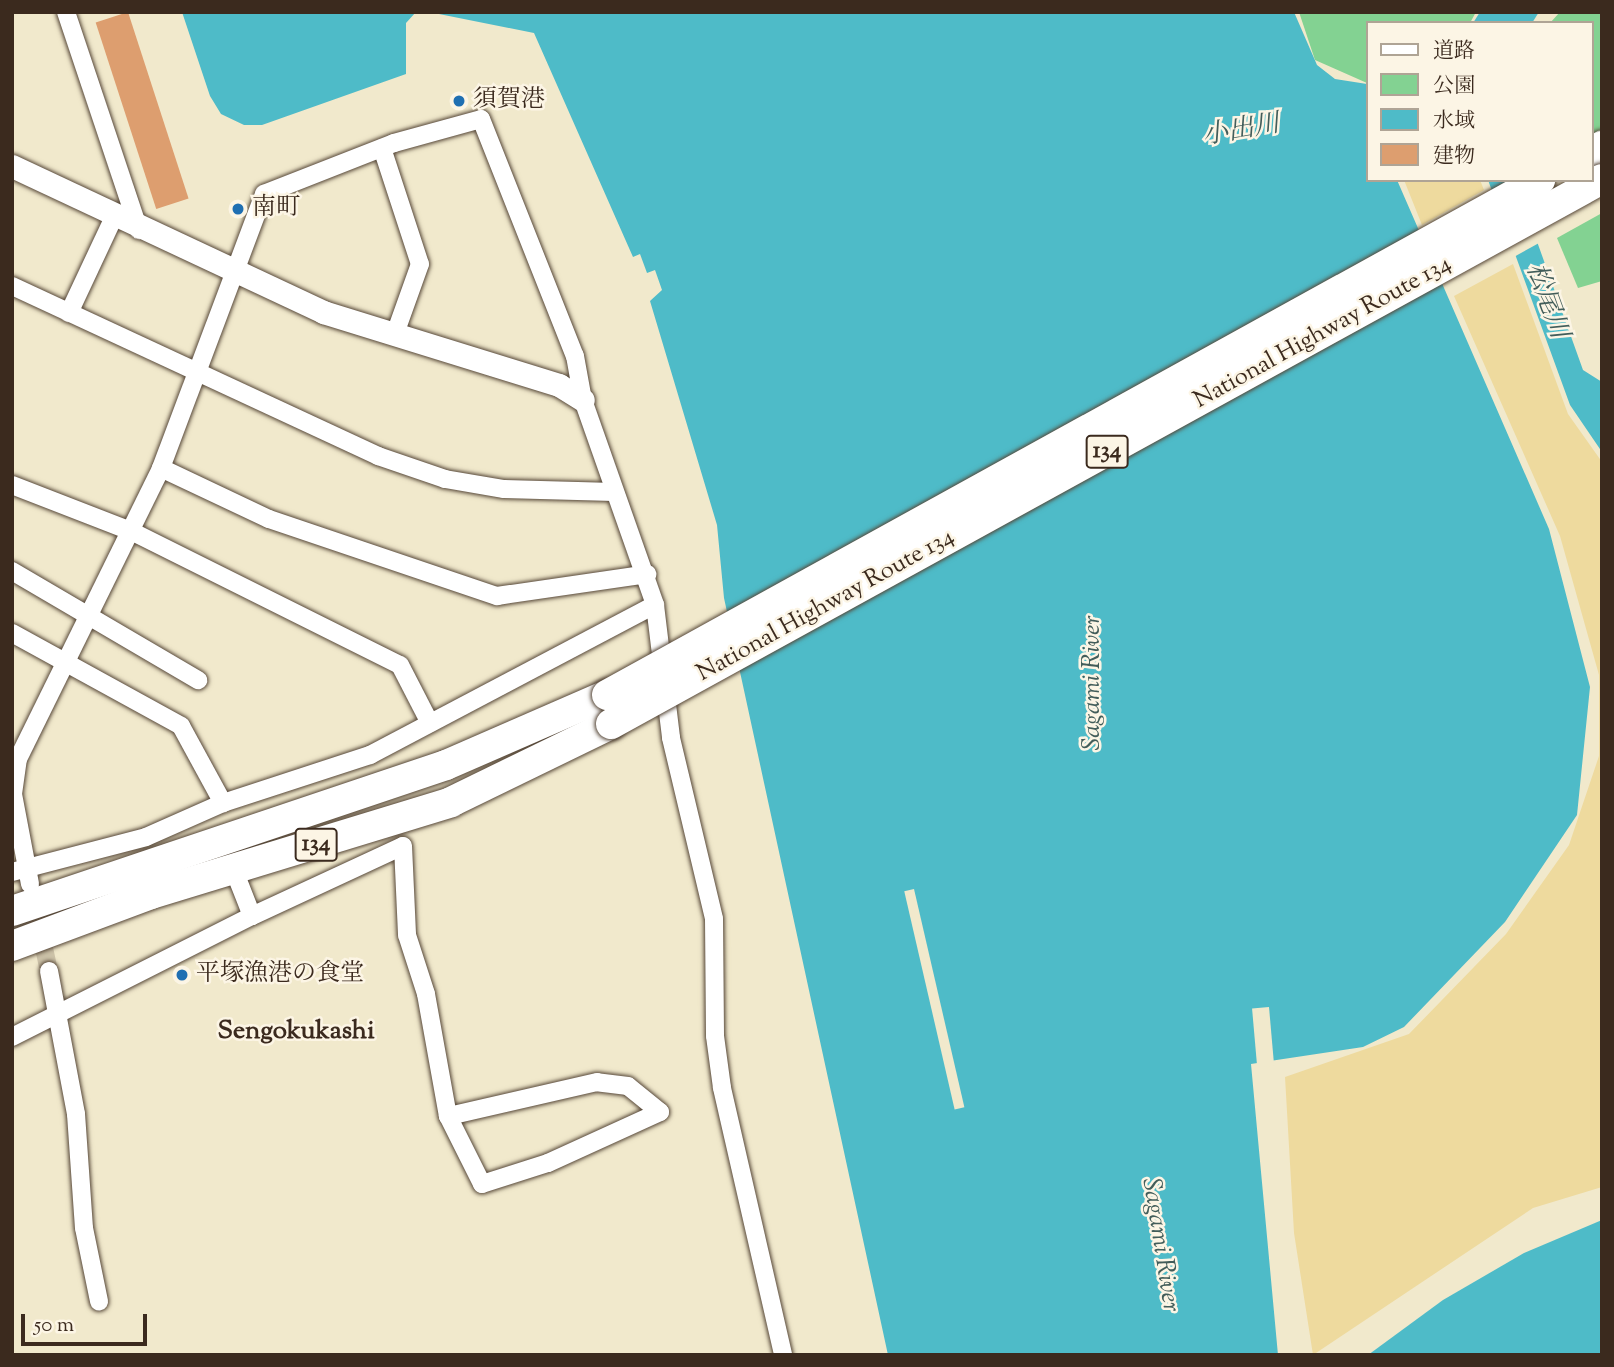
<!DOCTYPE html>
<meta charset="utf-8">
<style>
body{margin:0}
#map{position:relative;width:1614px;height:1367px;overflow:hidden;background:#f1e9cc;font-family:"Sorts Mill Goudy","Noto Serif JP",serif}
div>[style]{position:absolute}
.green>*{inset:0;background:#83d292}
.sand>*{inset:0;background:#eeda9e}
.water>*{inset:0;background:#4ebbc8}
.pier>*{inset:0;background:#f1e9cc;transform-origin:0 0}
.building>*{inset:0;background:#dd9e6f;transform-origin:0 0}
.minor-tunnel>*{height:18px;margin-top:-9px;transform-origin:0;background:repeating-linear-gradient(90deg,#cdc3a9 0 18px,transparent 0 27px)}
.roads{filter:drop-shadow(0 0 2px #564738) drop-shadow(0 0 2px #564738)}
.minor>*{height:18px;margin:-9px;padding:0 9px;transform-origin:9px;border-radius:9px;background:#fff}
.tertiary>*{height:23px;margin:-11.5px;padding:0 11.5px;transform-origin:11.5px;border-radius:11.5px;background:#fff}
.trunk>*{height:30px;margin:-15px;padding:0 15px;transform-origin:15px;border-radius:15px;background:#fff}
.bridges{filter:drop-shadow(0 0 2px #564738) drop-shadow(0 0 2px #564738)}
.trunk-bridge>*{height:30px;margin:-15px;padding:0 15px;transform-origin:15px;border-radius:15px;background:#fff}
.dots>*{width:19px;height:19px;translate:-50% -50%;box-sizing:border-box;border:4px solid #fcf5e5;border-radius:50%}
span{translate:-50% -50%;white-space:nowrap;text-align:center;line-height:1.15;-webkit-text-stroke:5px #fcf5e5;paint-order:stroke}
.shield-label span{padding:2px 5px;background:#fcf5e5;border:2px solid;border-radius:5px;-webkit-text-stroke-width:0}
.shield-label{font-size:23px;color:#3b2a1e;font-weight:700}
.poi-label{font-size:24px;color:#3b2a1e}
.left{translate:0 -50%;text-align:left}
.street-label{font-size:24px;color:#3b2a1e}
.water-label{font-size:26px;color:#425d5a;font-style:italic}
.neighbourhood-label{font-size:26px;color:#3b2a1e;font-weight:700}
.frame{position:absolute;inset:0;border:14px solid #3b2a1e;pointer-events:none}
.legend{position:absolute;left:1366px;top:21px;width:228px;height:161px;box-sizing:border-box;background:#fcf5e5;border:2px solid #afa495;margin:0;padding:9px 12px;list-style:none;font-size:21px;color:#3b2a1e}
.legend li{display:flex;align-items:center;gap:14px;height:35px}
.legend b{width:35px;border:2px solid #afa495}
.scale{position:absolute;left:21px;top:1314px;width:126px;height:32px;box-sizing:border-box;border:4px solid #3b2a1e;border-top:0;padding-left:9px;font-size:21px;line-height:24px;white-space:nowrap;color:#3b2a1e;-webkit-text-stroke:5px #fcf5e5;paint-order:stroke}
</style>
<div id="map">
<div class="green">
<div style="clip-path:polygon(1299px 12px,1476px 12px,1470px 23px,1367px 23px,1367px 83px,1315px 60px)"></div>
<div style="clip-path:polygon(1560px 12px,1602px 12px,1602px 131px,1591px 137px,1591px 23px,1550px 23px)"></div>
<div style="clip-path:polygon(1602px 213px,1602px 281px,1578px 288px,1557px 238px)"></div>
</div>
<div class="sand">
<div style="clip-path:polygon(1404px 180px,1480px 180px,1484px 190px,1422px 225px)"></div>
<div style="clip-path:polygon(1513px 264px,1568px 414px,1602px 462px,1602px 1187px,1533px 1208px,1313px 1355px,1294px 1233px,1285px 1077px,1409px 1034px,1506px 934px,1569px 845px,1599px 756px,1599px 675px,1560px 536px,1454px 296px)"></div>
</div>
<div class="water">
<div style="clip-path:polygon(182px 12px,416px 12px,406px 23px,406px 74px,262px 125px,244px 125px,221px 114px,210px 96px)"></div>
<div style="clip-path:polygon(429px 12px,1294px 12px,1317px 65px,1335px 79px,1367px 84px,1367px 180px,1397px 180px,1549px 529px,1590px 687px,1577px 815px,1505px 922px,1404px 1027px,1363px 1047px,1251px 1064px,1278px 1355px,888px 1355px,724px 598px,717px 525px,650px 301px,662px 290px,655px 270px,647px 273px,640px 254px,633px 257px,534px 33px)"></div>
<div style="clip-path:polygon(1480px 12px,1539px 12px,1532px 23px,1473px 23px)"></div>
<div style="clip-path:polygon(1488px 180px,1515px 180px,1583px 370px,1602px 382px,1602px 452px,1570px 405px)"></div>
<div style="clip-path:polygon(1602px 1220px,1602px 1355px,1368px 1355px,1443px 1300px,1524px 1253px)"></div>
</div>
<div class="pier">
<div style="clip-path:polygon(1519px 183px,1539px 243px,1512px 258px,1491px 199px)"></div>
<div style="left:914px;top:889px;width:224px;height:10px;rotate:77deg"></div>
<div style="left:1269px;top:1007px;width:59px;height:17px;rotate:85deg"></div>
</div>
<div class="building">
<div style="left:128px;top:12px;width:196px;height:34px;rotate:72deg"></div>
</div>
<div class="minor-tunnel">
<div style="left:33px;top:896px;width:77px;rotate:78deg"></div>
</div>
<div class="roads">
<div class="minor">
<div style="left:66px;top:12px;width:230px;rotate:71.5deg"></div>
<div style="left:382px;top:148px;width:122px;rotate:71.9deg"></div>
<div style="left:420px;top:264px;width:74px;rotate:109.7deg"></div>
<div style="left:12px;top:286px;width:404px;rotate:24.9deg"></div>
<div style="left:378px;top:456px;width:71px;rotate:18.9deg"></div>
<div style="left:445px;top:479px;width:60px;rotate:9.6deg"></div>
<div style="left:504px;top:489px;width:110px;rotate:1.6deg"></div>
<div style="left:69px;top:313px;width:108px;rotate:-64.9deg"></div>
<div style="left:161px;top:468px;width:119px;rotate:25.3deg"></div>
<div style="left:269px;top:519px;width:241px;rotate:18.7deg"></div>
<div style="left:497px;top:596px;width:152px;rotate:-8.3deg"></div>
<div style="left:12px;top:485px;width:130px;rotate:21.2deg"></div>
<div style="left:133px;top:532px;width:298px;rotate:26.5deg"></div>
<div style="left:400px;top:665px;width:65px;rotate:62.7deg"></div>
<div style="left:12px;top:571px;width:216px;rotate:30.4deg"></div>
<div style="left:12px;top:633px;width:193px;rotate:28.8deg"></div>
<div style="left:181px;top:726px;width:88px;rotate:61.4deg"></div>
<div style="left:12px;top:872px;width:138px;rotate:-14.6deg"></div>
<div style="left:146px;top:837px;width:84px;rotate:-23.8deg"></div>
<div style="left:223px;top:803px;width:155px;rotate:-18.1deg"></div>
<div style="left:370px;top:755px;width:322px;rotate:-27.8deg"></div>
<div style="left:30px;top:884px;width:92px;rotate:-100.7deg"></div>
<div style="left:13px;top:794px;width:35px;rotate:-82deg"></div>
<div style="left:18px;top:759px;width:324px;rotate:-63.8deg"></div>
<div style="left:161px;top:468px;width:293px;rotate:-69.4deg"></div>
<div style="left:264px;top:194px;width:140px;rotate:-21.4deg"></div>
<div style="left:394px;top:143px;width:90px;rotate:-15.4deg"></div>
<div style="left:481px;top:119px;width:255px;rotate:68.4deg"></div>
<div style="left:575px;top:356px;width:45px;rotate:79.7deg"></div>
<div style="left:583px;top:400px;width:217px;rotate:70.6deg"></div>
<div style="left:655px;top:605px;width:134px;rotate:83.1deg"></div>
<div style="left:671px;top:738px;width:186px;rotate:76.6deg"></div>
<div style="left:714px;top:919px;width:117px;rotate:89.5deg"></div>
<div style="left:715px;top:1036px;width:52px;rotate:82.3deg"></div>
<div style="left:722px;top:1088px;width:274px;rotate:77.1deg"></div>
<div style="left:252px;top:916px;width:166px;rotate:-24.9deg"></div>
<div style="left:403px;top:846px;width:89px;rotate:87.4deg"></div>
<div style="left:407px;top:935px;width:62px;rotate:72.1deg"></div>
<div style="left:426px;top:994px;width:124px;rotate:79.8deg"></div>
<div style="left:448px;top:1116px;width:76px;rotate:63.4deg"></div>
<div style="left:482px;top:1184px;width:69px;rotate:-17.7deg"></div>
<div style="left:548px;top:1163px;width:123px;rotate:-24.5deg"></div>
<div style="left:660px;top:1112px;width:41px;rotate:-140.9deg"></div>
<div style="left:628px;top:1086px;width:31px;rotate:-173deg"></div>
<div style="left:597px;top:1082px;width:153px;rotate:167.1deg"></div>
<div style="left:49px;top:971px;width:146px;rotate:79.3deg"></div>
<div style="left:76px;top:1114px;width:114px;rotate:86deg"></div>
<div style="left:84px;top:1228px;width:75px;rotate:78.4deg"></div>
<div style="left:12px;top:1037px;width:269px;rotate:-26.8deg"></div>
<div style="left:252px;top:916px;width:49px;rotate:-111.4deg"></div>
</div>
<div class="tertiary">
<div style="left:12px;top:166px;width:344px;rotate:25.1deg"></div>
<div style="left:323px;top:312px;width:247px;rotate:17.2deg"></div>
<div style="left:559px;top:385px;width:28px;rotate:32deg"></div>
</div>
<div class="trunk">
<div style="left:1591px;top:152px;width:13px;rotate:-29deg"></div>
<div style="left:12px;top:911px;width:458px;rotate:-18.6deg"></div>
<div style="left:446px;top:765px;width:176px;rotate:-23.5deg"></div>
<div style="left:12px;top:946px;width:148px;rotate:-20.5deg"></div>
<div style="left:151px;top:894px;width:314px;rotate:-17deg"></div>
<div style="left:451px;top:802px;width:178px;rotate:-26deg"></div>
</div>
</div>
<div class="bridges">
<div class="trunk-bridge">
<div style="left:607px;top:695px;width:1066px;rotate:-28.9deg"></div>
<div style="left:611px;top:724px;width:1131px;rotate:-28.81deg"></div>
</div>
</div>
<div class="dots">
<div style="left:459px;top:101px;background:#1f6fb2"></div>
<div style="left:238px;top:209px;background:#1f6fb2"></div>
<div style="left:182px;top:975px;background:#1f6fb2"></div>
</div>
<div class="shield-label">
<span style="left:1107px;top:452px">134</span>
<span style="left:316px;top:845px">134</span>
</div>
<div class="poi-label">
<span class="left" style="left:473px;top:101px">須賀港</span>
<span class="left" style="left:252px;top:209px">南町</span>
<span class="left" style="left:196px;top:975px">平塚漁港の食堂</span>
</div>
<div class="street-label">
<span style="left:1323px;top:333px;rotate:-29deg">National Highway Route 134</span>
<span style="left:826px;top:606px;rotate:-29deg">National Highway Route 134</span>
</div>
<div class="water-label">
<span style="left:1241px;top:131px;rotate:-10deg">小出川</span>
<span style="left:1546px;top:301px;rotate:70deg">松尾川</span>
<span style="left:1093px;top:683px;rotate:-90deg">Sagami River</span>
<span style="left:1160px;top:1245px;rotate:81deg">Sagami River</span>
</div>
<div class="neighbourhood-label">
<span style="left:296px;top:1032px">Sengokukashi</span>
</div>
<div class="frame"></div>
<ul class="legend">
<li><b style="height:9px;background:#fff"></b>道路</li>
<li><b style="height:19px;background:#83d292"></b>公園</li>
<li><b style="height:19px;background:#4ebbc8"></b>水域</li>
<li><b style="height:19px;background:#dd9e6f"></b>建物</li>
</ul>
<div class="scale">50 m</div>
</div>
